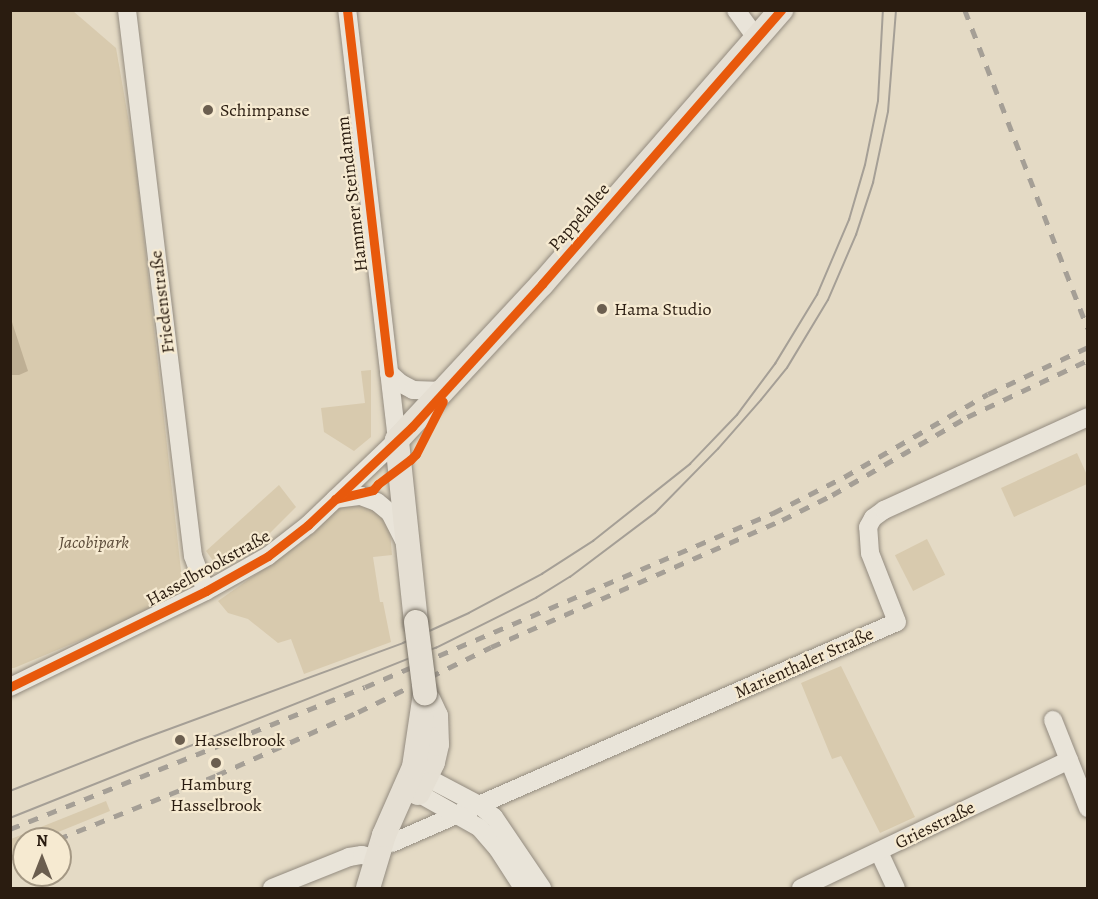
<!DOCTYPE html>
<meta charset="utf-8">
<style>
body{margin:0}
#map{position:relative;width:1098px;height:899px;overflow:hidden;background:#e4dac5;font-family:Alegreya,serif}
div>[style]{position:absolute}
.green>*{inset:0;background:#d8caae;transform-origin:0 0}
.water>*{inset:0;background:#beaf94}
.roads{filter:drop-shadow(0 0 2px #938b7f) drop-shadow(0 0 2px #938b7f)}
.minor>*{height:18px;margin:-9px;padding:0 9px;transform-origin:9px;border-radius:9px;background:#e9e4d9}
.major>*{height:24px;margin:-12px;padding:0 12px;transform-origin:12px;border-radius:12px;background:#e5dfd3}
.tram>*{height:1.5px;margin:-0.75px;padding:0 0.75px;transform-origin:0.75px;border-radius:0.75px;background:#a59f96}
.rail>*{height:4.5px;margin-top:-2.25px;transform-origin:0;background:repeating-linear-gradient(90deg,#a59f96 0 10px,transparent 0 20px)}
.bridges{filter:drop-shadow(0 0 2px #797266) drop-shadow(0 0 2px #797266)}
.major-bridge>*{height:24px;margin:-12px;padding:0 12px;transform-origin:12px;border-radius:12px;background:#e5dfd3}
.cycleway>*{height:9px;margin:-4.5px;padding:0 4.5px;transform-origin:4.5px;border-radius:4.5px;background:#e8590c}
.dots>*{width:16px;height:16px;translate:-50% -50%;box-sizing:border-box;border:3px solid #f6ead1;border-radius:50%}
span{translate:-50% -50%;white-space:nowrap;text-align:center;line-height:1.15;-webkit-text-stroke:4.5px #f6ead1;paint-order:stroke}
.poi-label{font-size:18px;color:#2a1c10}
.left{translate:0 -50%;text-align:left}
.street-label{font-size:18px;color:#2a1c10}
.park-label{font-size:18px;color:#5c4c3a;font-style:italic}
.frame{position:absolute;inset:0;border:12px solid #2a1c10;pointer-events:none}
.north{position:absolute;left:12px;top:827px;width:60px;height:60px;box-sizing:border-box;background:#f6ead1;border:2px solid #a49884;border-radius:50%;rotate:0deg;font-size:16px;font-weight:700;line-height:24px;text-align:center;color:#2a1c10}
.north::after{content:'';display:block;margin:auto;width:21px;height:27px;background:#6b5e4f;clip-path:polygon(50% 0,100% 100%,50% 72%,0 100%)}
</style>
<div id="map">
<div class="green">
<div style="clip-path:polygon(10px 11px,73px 11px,116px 48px,135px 157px,183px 589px,129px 620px,14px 668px,10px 668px)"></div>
<div style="clip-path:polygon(371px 370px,371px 437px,354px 451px,324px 432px,321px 408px,365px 403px,361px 371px)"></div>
<div style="clip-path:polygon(1077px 453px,1087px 475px,1087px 484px,1014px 517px,1001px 488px)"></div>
<div style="clip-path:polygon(279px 485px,296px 507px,264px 539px,217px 566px,206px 551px)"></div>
<div style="clip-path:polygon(358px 502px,377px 508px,390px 531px,392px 555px,373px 557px,380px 602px,383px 602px,391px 642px,304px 674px,291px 639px,278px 643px,248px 619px,228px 613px,218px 601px,306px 539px,339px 508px)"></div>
<div style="left:927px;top:539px;width:40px;height:36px;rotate:63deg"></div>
<div style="clip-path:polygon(841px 666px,915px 817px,880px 833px,841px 756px,832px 759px,801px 683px)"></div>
<div style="clip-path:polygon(106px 801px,110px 811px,41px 839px,24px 839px,24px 846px,11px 851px,11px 839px)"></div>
</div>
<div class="water">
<div style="clip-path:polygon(10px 316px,28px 371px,19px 375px,11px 375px)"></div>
</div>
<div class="roads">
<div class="minor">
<div style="left:127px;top:10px;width:550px;rotate:83.11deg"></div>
<div style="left:193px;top:556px;width:37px;rotate:70deg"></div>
<div style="left:736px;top:10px;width:36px;rotate:54deg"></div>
<div style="left:389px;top:373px;width:15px;rotate:42deg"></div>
<div style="left:400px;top:383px;width:15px;rotate:28deg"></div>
<div style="left:413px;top:390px;width:23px;rotate:2deg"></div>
<div style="left:436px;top:391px;width:14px;rotate:-25deg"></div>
<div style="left:335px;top:499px;width:26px;rotate:-7deg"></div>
<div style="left:361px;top:496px;width:17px;rotate:21deg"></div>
<div style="left:377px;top:502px;width:17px;rotate:40deg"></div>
<div style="left:390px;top:513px;width:30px;rotate:63deg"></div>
<div style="left:10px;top:687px;width:218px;rotate:-26.1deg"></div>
<div style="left:206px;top:591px;width:71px;rotate:-29.4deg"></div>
<div style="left:268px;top:556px;width:51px;rotate:-37.8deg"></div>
<div style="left:308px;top:525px;width:123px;rotate:-43.7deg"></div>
<div style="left:397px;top:440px;width:433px;rotate:-96.6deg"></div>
<div style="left:1053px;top:720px;width:95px;rotate:68.3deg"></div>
<div style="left:392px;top:843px;width:551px;rotate:-23.64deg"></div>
<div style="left:897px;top:622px;width:74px;rotate:-111.4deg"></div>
<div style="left:870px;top:553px;width:26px;rotate:-94deg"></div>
<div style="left:868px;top:527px;width:10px;rotate:-61deg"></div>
<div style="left:873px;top:518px;width:14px;rotate:-36deg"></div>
<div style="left:884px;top:510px;width:224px;rotate:-24.5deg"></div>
<div style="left:879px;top:852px;width:40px;rotate:65deg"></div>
<div style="left:272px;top:888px;width:83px;rotate:-21.9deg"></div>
<div style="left:349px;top:857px;width:13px;rotate:-9deg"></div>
<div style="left:362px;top:855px;width:17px;rotate:13deg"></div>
<div style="left:523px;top:888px;width:46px;rotate:-122.7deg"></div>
<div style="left:498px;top:849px;width:28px;rotate:-131deg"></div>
<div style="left:480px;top:828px;width:71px;rotate:-150.6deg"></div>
<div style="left:418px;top:793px;width:18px;rotate:-117deg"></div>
<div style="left:410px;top:777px;width:16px"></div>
<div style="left:426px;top:777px;width:60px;rotate:27.8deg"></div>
<div style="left:479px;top:805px;width:19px;rotate:39deg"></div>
<div style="left:494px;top:817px;width:86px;rotate:55.9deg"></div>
<div style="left:801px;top:888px;width:297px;rotate:-25.5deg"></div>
</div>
<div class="major">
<div style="left:416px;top:622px;width:183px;rotate:-96deg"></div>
<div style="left:397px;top:440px;width:213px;rotate:-47.1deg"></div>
<div style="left:542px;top:284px;width:364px;rotate:-48.9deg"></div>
<div style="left:418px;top:793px;width:34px;rotate:-64deg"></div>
<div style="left:433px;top:762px;width:18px;rotate:-77deg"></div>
<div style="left:437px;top:744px;width:28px;rotate:-92deg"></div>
<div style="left:436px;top:716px;width:17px;rotate:-115deg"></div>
<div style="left:368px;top:888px;width:55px;rotate:-73.2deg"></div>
<div style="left:384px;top:835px;width:74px;rotate:-66.2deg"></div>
<div style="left:414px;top:767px;width:75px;rotate:-81.5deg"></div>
</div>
</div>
<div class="tram">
<div style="left:10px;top:791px;width:136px;rotate:-21.5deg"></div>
<div style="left:137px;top:741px;width:283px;rotate:-20.2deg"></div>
<div style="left:403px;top:643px;width:72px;rotate:-24.4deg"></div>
<div style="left:469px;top:613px;width:83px;rotate:-28.1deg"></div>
<div style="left:542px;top:574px;width:61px;rotate:-32.9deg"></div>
<div style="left:593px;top:541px;width:124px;rotate:-38.4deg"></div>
<div style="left:690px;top:464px;width:68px;rotate:-46.2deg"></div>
<div style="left:737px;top:415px;width:64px;rotate:-53.3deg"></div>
<div style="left:775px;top:364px;width:81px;rotate:-58.7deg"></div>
<div style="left:817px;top:295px;width:82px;rotate:-66.9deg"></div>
<div style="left:849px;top:220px;width:57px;rotate:-73.8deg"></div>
<div style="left:865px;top:165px;width:65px;rotate:-78.5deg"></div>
<div style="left:878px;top:101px;width:91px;rotate:-86.9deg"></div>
<div style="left:10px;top:818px;width:459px;rotate:-21.8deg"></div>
<div style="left:436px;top:648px;width:112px;rotate:-26.6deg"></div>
<div style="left:536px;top:598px;width:40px;rotate:-32deg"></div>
<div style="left:570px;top:577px;width:106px;rotate:-37deg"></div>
<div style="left:655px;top:513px;width:90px;rotate:-45.5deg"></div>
<div style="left:718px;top:449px;width:65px;rotate:-48.7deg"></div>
<div style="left:761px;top:400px;width:41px;rotate:-50.9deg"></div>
<div style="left:787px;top:368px;width:79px;rotate:-58.9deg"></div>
<div style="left:828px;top:300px;width:71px;rotate:-66.7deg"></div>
<div style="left:856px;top:235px;width:55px;rotate:-71.9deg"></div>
<div style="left:873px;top:183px;width:73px;rotate:-78.1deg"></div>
<div style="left:888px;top:112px;width:102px;rotate:-85.5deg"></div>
</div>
<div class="rail">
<div style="left:965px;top:10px;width:341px;rotate:68.9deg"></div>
<div style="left:10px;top:829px;width:382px;rotate:-21.8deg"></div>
<div style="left:365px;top:687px;width:444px;rotate:-23.1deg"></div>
<div style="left:773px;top:513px;width:80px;rotate:-26.9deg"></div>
<div style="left:844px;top:477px;width:166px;rotate:-30deg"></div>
<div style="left:988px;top:394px;width:110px;rotate:-25.2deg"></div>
<div style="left:58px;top:839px;width:171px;rotate:-21.9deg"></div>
<div style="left:217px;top:775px;width:154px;rotate:-24.1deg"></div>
<div style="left:358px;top:712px;width:148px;rotate:-26deg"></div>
<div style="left:491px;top:647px;width:318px;rotate:-23.6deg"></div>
<div style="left:782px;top:520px;width:56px;rotate:-26.6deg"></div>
<div style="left:832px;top:495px;width:156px;rotate:-30deg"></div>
<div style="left:967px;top:417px;width:134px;rotate:-25.2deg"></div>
<div style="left:10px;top:858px;width:15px;rotate:-23deg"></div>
</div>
<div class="bridges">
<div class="major-bridge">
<div style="left:416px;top:622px;width:72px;rotate:82.8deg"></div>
</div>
</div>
<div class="cycleway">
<div style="left:347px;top:10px;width:365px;rotate:83.4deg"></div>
<div style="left:335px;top:499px;width:39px;rotate:-13deg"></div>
<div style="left:373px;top:490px;width:8px;rotate:-50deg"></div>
<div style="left:378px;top:484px;width:40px;rotate:-37deg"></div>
<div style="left:410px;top:460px;width:8px;rotate:-45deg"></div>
<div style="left:416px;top:454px;width:59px;rotate:-63deg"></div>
<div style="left:10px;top:687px;width:218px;rotate:-26.1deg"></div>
<div style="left:206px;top:591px;width:71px;rotate:-29.4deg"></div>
<div style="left:268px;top:556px;width:51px;rotate:-37.8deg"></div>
<div style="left:308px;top:525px;width:143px;rotate:-43.3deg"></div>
<div style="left:412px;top:427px;width:193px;rotate:-47.7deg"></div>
<div style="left:542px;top:284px;width:364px;rotate:-48.9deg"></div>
</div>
<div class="dots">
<div style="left:208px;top:110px;background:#6b5e4f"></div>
<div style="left:602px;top:309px;background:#6b5e4f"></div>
<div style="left:180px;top:740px;background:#6b5e4f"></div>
<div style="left:216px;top:763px;background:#6b5e4f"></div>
</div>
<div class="poi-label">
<span class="left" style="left:220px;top:110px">Schimpanse</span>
<span class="left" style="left:614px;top:309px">Hama Studio</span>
<span class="left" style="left:194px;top:740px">Hasselbrook</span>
<span style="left:216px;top:795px">Hamburg<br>Hasselbrook</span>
</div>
<div class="street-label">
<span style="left:352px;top:194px;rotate:-97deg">Hammer Steindamm</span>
<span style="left:579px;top:217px;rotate:-49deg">Pappelallee</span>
<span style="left:162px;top:302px;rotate:-97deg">Friedenstraße</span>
<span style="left:208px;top:568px;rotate:-29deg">Hasselbrookstraße</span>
<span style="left:804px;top:663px;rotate:-24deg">Marienthaler Straße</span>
<span style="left:935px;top:825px;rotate:-26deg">Griesstraße</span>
</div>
<div class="park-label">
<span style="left:94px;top:542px">Jacobipark</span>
</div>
<div class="frame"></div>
<div class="north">N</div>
</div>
